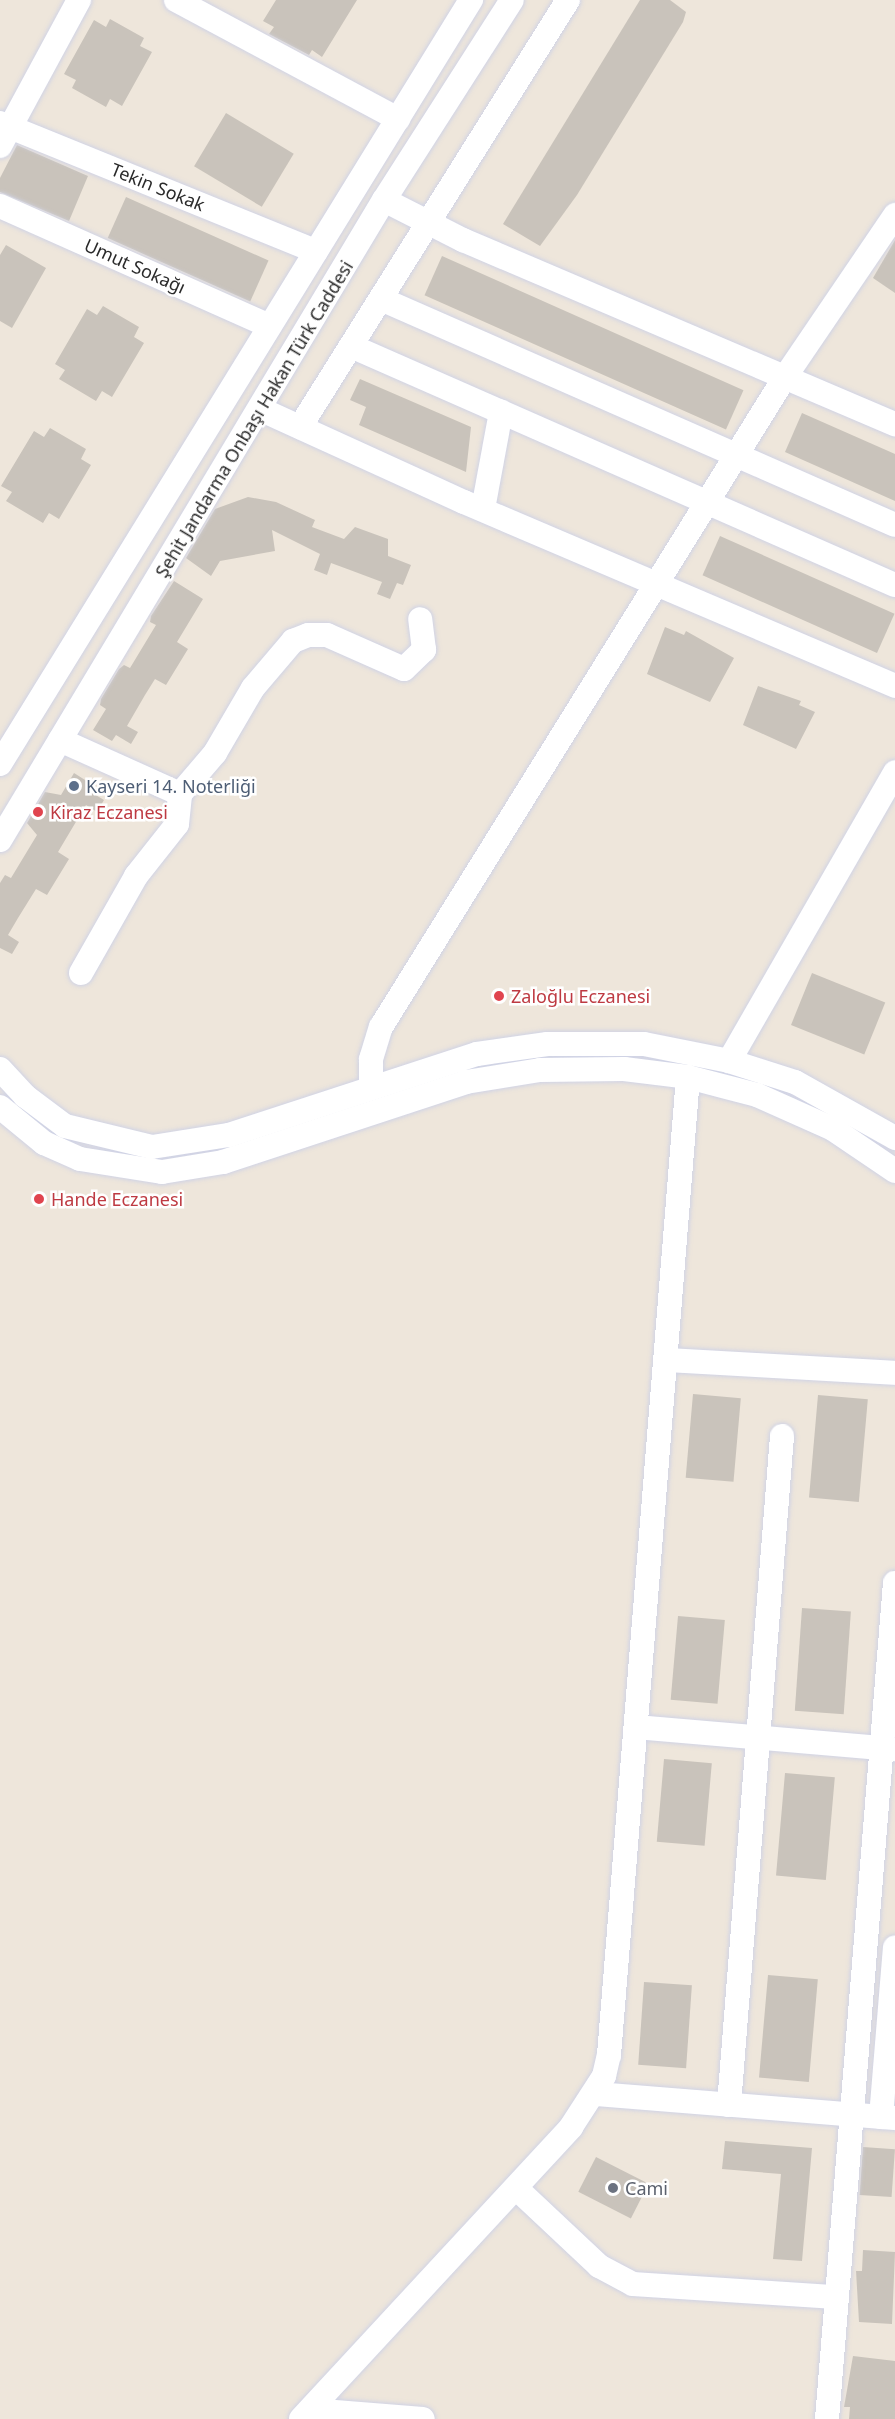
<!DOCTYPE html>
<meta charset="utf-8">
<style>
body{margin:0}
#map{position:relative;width:895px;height:2419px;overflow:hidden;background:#eee6db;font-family:"Noto Sans",sans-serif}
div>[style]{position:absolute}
.building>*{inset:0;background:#c9c3bb;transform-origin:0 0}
.roads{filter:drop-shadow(0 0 2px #d0d3e5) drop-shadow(0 0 2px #d0d3e5)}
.minor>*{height:24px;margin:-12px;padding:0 12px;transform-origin:12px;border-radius:12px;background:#fff}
.dots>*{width:16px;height:16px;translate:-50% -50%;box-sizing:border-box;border:3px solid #fff;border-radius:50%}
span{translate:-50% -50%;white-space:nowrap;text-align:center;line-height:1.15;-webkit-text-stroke:5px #fff;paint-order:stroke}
.street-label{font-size:18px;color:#2a2a2a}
.service-label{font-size:18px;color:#4e5e75}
.left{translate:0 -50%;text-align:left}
.health-label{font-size:18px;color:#be3a42}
.worship-label{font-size:18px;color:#5b616d}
</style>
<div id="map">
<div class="building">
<div style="clip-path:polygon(276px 0,357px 0,322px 57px,312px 50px,309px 55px,269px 34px,274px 27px,263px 21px)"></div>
<div style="clip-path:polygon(640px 0,670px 0,686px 12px,683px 22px,577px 195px,540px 246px,503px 224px)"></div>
<div style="clip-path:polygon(110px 19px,144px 38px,140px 46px,152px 52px,122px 106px,110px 99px,106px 107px,72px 88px,76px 80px,64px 74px,94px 20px,106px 27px)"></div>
<div style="left:226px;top:113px;width:79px;height:62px;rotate:31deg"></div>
<div style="clip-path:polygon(17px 145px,88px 176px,69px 221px,0 192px,0 178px)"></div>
<div style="left:126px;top:197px;width:156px;height:45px;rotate:24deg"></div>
<div style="clip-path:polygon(895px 240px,895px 293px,873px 278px)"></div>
<div style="clip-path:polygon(6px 245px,46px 268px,12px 328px,0 321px,0 255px)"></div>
<div style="left:442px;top:256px;width:330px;height:43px;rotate:24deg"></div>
<div style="clip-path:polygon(103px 306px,139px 327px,134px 337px,144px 343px,112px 397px,102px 391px,96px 401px,59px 379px,65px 370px,55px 364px,87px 309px,97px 315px)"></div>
<div style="clip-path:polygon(360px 379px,471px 427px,466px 472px,359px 425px,366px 407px,350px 400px)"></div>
<div style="clip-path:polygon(802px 413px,895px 454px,895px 501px,785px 452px)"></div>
<div style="clip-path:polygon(50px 428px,86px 449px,81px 459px,91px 465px,59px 519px,49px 513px,43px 523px,6px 501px,12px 492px,1px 486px,34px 431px,44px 437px)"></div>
<div style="clip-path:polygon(248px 497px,276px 502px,315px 520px,312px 527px,344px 539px,355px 527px,388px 539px,388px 556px,411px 565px,403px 585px,397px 583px,390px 599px,377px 594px,382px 582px,350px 570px,331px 563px,327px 575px,314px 570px,320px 554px,272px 530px,275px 551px,220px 561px,211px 576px,186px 558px,215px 509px)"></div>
<div style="left:720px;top:536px;width:191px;height:43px;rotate:24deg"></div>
<div style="clip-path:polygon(174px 581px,203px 599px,177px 642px,188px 649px,166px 685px,155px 679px,145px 695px,127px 726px,138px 732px,131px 744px,116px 735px,112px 741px,93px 730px,106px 709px,100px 705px,101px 699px,119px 669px,124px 665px,130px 668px,156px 625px,150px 622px,151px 616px)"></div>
<div style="clip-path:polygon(665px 627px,684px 635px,686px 631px,734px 658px,710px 702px,647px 674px)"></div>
<div style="clip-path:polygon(758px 686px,801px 701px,799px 705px,815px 712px,796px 749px,743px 725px)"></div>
<div style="clip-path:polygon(74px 773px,93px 785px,89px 791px,104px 800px,97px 812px,86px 805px,58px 852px,69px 859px,47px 895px,36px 889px,18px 918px,8px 935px,19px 942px,12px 954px,0 948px,0 883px,5px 875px,11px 878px,37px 835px,27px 823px,45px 792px,61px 795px)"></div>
<div style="left:812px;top:973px;width:79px;height:56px;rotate:22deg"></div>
<div style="left:693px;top:1394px;width:48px;height:84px;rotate:5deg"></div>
<div style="left:818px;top:1395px;width:50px;height:103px;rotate:5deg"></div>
<div style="left:802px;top:1608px;width:49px;height:103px;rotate:4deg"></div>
<div style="left:678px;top:1616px;width:47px;height:84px;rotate:5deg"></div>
<div style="left:664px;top:1759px;width:48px;height:83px;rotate:5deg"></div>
<div style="left:785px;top:1773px;width:50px;height:103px;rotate:5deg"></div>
<div style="left:768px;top:1975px;width:50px;height:103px;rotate:5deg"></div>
<div style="left:644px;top:1982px;width:48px;height:83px;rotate:4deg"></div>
<div style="clip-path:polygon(725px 2141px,812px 2148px,802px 2261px,773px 2259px,781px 2174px,722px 2169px)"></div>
<div style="left:863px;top:2147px;width:32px;height:48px;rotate:4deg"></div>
<div style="left:596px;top:2157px;width:59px;height:39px;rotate:27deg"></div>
<div style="clip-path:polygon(863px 2250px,895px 2252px,892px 2324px,859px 2322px,856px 2271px,862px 2271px)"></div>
<div style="clip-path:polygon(853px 2356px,895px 2361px,895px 2419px,849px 2419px,850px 2407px,844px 2407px)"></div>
</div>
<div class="roads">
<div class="minor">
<div style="left:176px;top:0;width:252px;rotate:28.2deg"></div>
<div style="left:0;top:123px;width:341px;rotate:22.1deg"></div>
<div style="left:0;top:146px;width:166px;rotate:-61.6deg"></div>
<div style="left:384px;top:200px;width:89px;rotate:26.9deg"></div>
<div style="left:463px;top:240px;width:470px;rotate:23.1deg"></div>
<div style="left:0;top:206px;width:295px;rotate:24deg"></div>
<div style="left:381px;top:299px;width:561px;rotate:23.73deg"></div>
<div style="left:351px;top:346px;width:594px;rotate:23.72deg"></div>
<div style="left:262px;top:410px;width:222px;rotate:24.5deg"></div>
<div style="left:464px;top:502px;width:469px;rotate:23.1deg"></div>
<div style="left:300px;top:427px;width:504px;rotate:-57.89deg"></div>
<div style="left:483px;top:509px;width:99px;rotate:-79.5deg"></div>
<div style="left:60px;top:740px;width:132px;rotate:24.2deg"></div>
<div style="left:180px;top:794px;width:54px;rotate:-49.5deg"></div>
<div style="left:215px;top:753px;width:75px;rotate:-59.7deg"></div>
<div style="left:253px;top:688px;width:62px;rotate:-49.6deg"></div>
<div style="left:293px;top:641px;width:16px;rotate:-22deg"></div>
<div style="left:308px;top:635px;width:19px"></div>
<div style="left:327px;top:635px;width:84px;rotate:23.8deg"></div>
<div style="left:404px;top:669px;width:28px;rotate:-44deg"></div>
<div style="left:424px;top:650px;width:31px;rotate:-97deg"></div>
<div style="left:0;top:764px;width:898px;rotate:-58.35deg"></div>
<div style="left:0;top:840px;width:746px;rotate:-59.04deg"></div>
<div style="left:384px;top:200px;width:237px;rotate:-57.4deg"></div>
<div style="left:81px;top:973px;width:112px;rotate:-60.4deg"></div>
<div style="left:136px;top:876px;width:66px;rotate:-51.7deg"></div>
<div style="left:177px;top:824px;width:30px;rotate:-84deg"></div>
<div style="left:729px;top:1061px;width:333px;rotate:-60.1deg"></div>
<div style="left:0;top:1069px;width:37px;rotate:47deg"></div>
<div style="left:25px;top:1096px;width:50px;rotate:36.9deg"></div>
<div style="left:65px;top:1126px;width:89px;rotate:13.6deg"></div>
<div style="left:152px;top:1147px;width:78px;rotate:-8.9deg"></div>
<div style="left:229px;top:1135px;width:261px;rotate:-18.1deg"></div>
<div style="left:477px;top:1054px;width:71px;rotate:-8.1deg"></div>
<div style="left:547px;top:1044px;width:97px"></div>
<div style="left:644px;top:1044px;width:87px;rotate:11.3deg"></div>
<div style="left:729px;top:1061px;width:69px;rotate:17.7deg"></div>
<div style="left:795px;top:1082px;width:115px;rotate:29.2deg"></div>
<div style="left:371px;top:1086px;width:27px;rotate:-90deg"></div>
<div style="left:371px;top:1059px;width:34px;rotate:-73deg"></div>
<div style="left:381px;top:1027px;width:765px;rotate:-58.14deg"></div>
<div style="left:785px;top:377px;width:196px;rotate:-55.8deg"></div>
<div style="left:0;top:1107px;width:57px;rotate:39.3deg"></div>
<div style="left:44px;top:1143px;width:39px;rotate:24deg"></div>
<div style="left:80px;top:1159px;width:83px;rotate:9deg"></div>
<div style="left:162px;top:1172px;width:62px;rotate:-9.3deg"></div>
<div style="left:223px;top:1162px;width:256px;rotate:-18.2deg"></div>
<div style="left:466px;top:1082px;width:75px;rotate:-9.2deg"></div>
<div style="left:540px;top:1070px;width:84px;rotate:-0.7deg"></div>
<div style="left:624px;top:1069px;width:64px;rotate:7.1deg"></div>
<div style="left:688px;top:1077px;width:71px;rotate:14.6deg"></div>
<div style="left:757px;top:1095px;width:83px;rotate:24.1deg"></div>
<div style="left:833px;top:1129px;width:75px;rotate:34.1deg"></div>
<div style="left:666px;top:1360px;width:229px;rotate:3.2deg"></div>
<div style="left:636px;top:1727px;width:260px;rotate:4.9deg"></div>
<div style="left:596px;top:2094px;width:300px;rotate:4.6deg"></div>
<div style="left:729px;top:2105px;width:671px;rotate:-85.47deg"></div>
<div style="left:881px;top:2117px;width:170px;rotate:-85.3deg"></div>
<div style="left:516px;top:2188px;width:114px;rotate:43.2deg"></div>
<div style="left:599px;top:2266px;width:38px;rotate:28deg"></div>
<div style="left:633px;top:2284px;width:203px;rotate:3.7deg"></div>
<div style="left:310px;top:2410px;width:113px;rotate:4.6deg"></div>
<div style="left:301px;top:2419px;width:398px;rotate:-47.2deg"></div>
<div style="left:571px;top:2127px;width:61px;rotate:-57.1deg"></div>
<div style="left:604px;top:2076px;width:22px;rotate:-77deg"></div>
<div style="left:609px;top:2055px;width:981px;rotate:-85.38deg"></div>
<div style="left:827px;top:2419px;width:839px;rotate:-85.35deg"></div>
</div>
</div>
<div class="dots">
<div style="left:74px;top:786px;background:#5c6f8a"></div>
<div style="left:38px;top:812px;background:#e0444e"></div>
<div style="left:499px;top:996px;background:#e0444e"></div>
<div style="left:39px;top:1199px;background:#e0444e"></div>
<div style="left:613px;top:2188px;background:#6b7280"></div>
</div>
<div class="street-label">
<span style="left:158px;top:187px;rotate:22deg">Tekin Sokak</span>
<span style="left:135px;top:266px;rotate:24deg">Umut Sokağı</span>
<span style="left:254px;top:419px;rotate:-59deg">Şehit Jandarma Onbaşı Hakan Türk Caddesi</span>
</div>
<div class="service-label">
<span class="left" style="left:86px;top:786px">Kayseri 14. Noterliği</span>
</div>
<div class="health-label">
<span class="left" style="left:50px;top:812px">Kiraz Eczanesi</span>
<span class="left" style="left:511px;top:996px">Zaloğlu Eczanesi</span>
<span class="left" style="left:51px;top:1199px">Hande Eczanesi</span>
</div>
<div class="worship-label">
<span class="left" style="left:625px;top:2188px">Cami</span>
</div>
</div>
